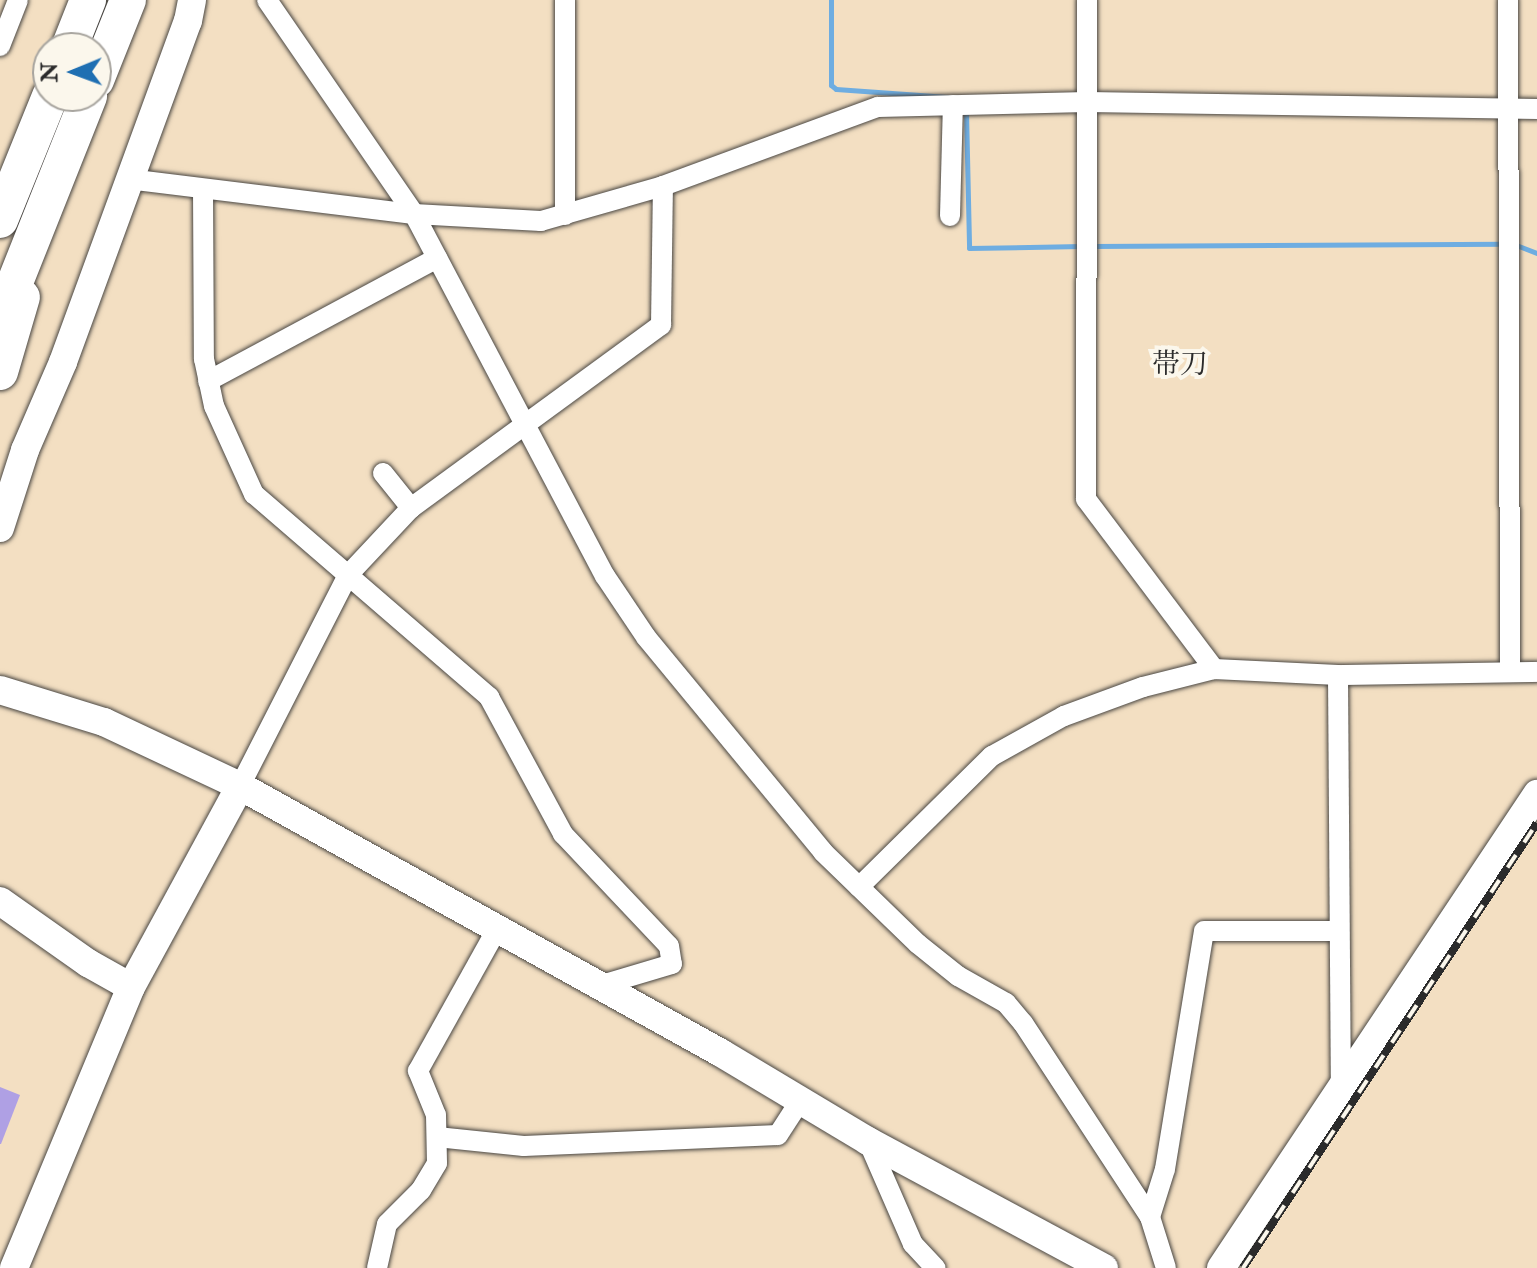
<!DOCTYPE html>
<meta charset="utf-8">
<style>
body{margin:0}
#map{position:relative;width:1537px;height:1268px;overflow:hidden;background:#f3dfc2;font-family:"IM FELL Double Pica","Noto Serif JP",serif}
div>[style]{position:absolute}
.stream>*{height:5px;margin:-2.5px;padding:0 2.5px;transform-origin:2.5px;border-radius:2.5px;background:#6eade1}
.building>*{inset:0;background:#afa0e4}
.roads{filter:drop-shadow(0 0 2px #494642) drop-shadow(0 0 2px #494642)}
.street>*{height:20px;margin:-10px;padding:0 10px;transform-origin:10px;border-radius:10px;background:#fff}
.secondary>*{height:28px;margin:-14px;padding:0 14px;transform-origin:14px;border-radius:14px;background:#fff}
.highway>*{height:36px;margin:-18px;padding:0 18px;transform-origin:18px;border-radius:18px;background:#fff}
.rail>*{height:8px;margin-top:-4px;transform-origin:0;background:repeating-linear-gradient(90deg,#fbf7ec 0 15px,#2b2b2b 0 30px);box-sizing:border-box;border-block:2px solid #2b2b2b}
span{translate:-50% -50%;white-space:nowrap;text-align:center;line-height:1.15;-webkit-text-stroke:8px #fbf7ec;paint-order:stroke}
.quarter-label{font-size:28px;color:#2b2b2b}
.north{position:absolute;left:32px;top:32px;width:80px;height:80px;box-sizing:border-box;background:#fbf7ec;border:2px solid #a8a59f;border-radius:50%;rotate:269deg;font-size:22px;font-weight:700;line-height:32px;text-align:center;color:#2b2b2b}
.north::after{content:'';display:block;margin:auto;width:28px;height:36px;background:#1f6fb2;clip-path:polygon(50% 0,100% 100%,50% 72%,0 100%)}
</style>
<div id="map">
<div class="stream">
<div style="left:831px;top:0;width:85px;rotate:90deg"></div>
<div style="left:831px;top:85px;width:6px;rotate:39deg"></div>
<div style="left:836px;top:89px;width:126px;rotate:4.1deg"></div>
<div style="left:966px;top:111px;width:137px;rotate:88.7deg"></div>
<div style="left:969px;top:248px;width:113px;rotate:-1deg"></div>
<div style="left:1516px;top:245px;width:22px;rotate:21deg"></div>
<div style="left:1092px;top:246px;width:414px;rotate:-0.3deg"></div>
</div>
<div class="building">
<div style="clip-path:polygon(0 1087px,20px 1095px,1px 1144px,0 1144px)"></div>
</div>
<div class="roads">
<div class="street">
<div style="left:267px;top:0;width:260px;rotate:55.5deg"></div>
<div style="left:414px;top:214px;width:409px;rotate:62.2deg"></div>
<div style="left:605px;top:576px;width:73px;rotate:56.1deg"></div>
<div style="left:646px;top:637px;width:278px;rotate:50.5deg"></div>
<div style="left:823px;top:852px;width:132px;rotate:44.1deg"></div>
<div style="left:918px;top:944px;width:51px;rotate:38.7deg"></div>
<div style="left:958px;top:976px;width:55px;rotate:29.4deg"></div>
<div style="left:1006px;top:1003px;width:26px;rotate:50deg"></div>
<div style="left:1023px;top:1023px;width:232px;rotate:56.8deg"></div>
<div style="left:1150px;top:1217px;width:53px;rotate:72.6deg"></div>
<div style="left:1087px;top:0;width:499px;rotate:90.1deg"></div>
<div style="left:1086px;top:499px;width:213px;rotate:53deg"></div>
<div style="left:1508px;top:0;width:670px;rotate:89.83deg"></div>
<div style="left:0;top:46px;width:49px;rotate:-68.6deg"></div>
<div style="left:128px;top:179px;width:288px;rotate:7deg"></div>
<div style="left:414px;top:214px;width:127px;rotate:3.2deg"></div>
<div style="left:541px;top:221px;width:127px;rotate:-16deg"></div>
<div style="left:663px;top:186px;width:229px;rotate:-20.2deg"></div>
<div style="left:878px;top:107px;width:209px;rotate:-1.4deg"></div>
<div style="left:1087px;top:102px;width:450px;rotate:0.9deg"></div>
<div style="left:203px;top:189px;width:170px;rotate:89.7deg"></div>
<div style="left:204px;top:359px;width:48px;rotate:78deg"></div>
<div style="left:214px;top:406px;width:97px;rotate:65.6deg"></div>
<div style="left:254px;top:494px;width:311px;rotate:40.8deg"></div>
<div style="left:489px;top:697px;width:156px;rotate:61.6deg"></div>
<div style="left:563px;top:834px;width:154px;rotate:46.6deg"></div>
<div style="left:669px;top:946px;width:18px;rotate:81deg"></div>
<div style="left:672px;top:964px;width:77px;rotate:163.4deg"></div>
<div style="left:565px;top:215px;width:215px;rotate:-90deg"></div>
<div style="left:950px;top:216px;width:111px;rotate:-88.5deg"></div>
<div style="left:208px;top:381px;width:260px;rotate:-28.2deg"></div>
<div style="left:383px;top:473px;width:45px;rotate:51.3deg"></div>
<div style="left:1338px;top:675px;width:413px;rotate:89.6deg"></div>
<div style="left:240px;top:786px;width:237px;rotate:-62.9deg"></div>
<div style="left:348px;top:575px;width:92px;rotate:-46.8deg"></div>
<div style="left:411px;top:508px;width:310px;rotate:-36.2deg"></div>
<div style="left:661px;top:325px;width:139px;rotate:-89.2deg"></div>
<div style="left:859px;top:887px;width:187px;rotate:-44.6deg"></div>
<div style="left:992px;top:756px;width:82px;rotate:-29.1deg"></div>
<div style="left:1064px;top:716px;width:84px;rotate:-20.2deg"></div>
<div style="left:1143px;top:687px;width:73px;rotate:-14.2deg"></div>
<div style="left:1214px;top:669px;width:124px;rotate:2.8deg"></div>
<div style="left:1338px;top:675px;width:199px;rotate:-0.9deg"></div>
<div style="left:437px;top:1137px;width:87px;rotate:5.9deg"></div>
<div style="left:524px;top:1146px;width:254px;rotate:-2.5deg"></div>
<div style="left:778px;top:1135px;width:40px;rotate:-57.1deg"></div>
<div style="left:868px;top:1141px;width:112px;rotate:66.4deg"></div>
<div style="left:913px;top:1244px;width:33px;rotate:47deg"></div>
<div style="left:1150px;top:1217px;width:50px;rotate:-72.6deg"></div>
<div style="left:1165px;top:1169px;width:241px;rotate:-80.7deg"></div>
<div style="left:1204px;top:931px;width:134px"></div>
<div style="left:377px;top:1268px;width:45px;rotate:-77.2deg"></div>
<div style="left:387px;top:1224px;width:48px;rotate:-45deg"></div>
<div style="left:421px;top:1190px;width:31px;rotate:-59deg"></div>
<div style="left:437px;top:1163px;width:48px;rotate:-91.2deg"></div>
<div style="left:436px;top:1115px;width:48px;rotate:-112.2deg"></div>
<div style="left:418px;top:1071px;width:160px;rotate:-60.9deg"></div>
</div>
<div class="secondary">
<div style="left:0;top:528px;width:82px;rotate:-72.2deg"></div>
<div style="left:25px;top:450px;width:96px;rotate:-66.6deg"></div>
<div style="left:63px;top:362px;width:363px;rotate:-69.9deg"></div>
<div style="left:188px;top:21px;width:21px;rotate:-79deg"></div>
<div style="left:0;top:690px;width:109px;rotate:17.1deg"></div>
<div style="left:104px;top:722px;width:150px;rotate:25.2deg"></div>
<div style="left:240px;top:786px;width:550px;rotate:29.03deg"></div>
<div style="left:721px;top:1053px;width:171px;rotate:30.9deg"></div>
<div style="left:868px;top:1141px;width:268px;rotate:28.3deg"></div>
<div style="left:0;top:901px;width:108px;rotate:35.2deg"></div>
<div style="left:88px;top:963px;width:49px;rotate:29.2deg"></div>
<div style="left:14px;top:1268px;width:304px;rotate:-67.4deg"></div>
<div style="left:131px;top:987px;width:229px;rotate:-61.5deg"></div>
<div style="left:1221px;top:1268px;width:570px;rotate:-56.31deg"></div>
</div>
<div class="highway">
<div style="left:69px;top:48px;width:52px;rotate:-68.4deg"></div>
<div style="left:96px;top:80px;width:86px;rotate:-68.2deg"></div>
<div style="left:0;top:220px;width:134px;rotate:-68deg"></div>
<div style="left:0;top:320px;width:241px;rotate:-68.3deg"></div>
<div style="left:0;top:372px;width:78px;rotate:-73.7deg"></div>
</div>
</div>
<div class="rail">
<div style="left:1243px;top:1268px;width:533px;rotate:-56.55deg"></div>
</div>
<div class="quarter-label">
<span style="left:1180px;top:365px">帯刀</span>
</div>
<div class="north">N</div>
</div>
